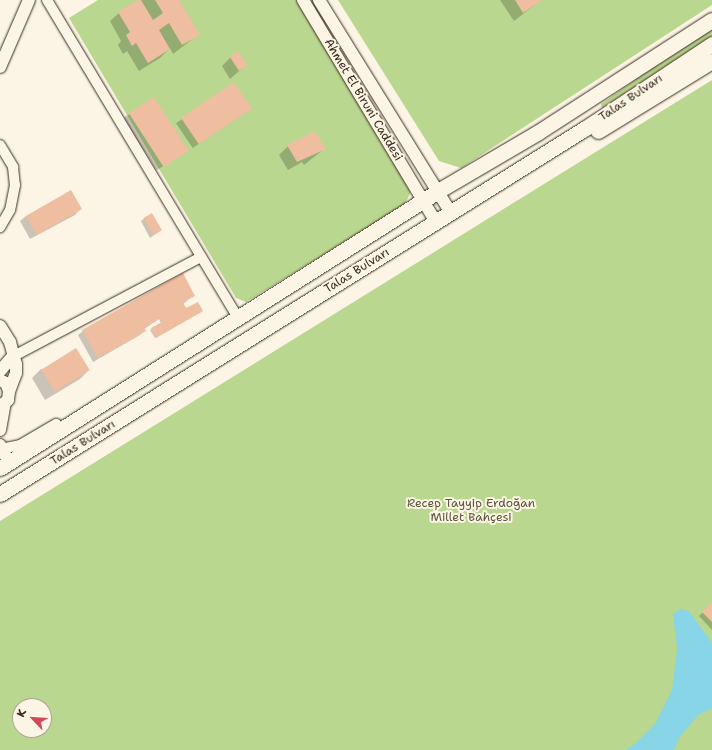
<!DOCTYPE html>
<meta charset="utf-8">
<style>
body{margin:0}
#map{position:relative;width:712px;height:750px;overflow:hidden;background:#fcf5e5;font-family:"Shantell Sans",sans-serif}
div>[style]{position:absolute}
.green>*{inset:0;background:#b9d78f}
.water>*{inset:0;background:#88d5e7}
.shadow>*{inset:0;background:#0003;transform-origin:0 0}
.building>*{inset:0;background:#efbda0;transform-origin:0 0}
.roads{filter:drop-shadow(0 0 1px #3b2a1e) drop-shadow(0 0 1px #3b2a1e)}
.minor>*{height:10px;margin:-5px;padding:0 5px;transform-origin:5px;border-radius:5px;background:#fcf5e5}
.tertiary>*{height:12px;margin:-6px;padding:0 6px;transform-origin:6px;border-radius:6px;background:#fcf5e5}
.primary>*{height:15px;margin:-7.5px;padding:0 7.5px;transform-origin:7.5px;border-radius:7.5px;background:#fcf5e5}
span{translate:-50% -50%;white-space:nowrap;text-align:center;line-height:1.15;-webkit-text-stroke:4px #fcf5e5;paint-order:stroke}
.street-label{font-size:12px;color:#3b2a1e}
.park-label{font-size:12px;color:#5a553a}
.north{position:absolute;left:12px;top:698px;width:40px;height:40px;box-sizing:border-box;background:#fcf5e5;border:1px solid #afa495;border-radius:50%;rotate:295deg;font-size:11px;font-weight:700;line-height:16px;text-align:center;color:#3b2a1e}
.north::after{content:'';display:block;margin:auto;width:14px;height:18px;background:#d1495b;clip-path:polygon(50% 0,100% 100%,50% 72%,0 100%)}
</style>
<div id="map">
<div class="green">
<div style="clip-path:polygon(98px 0,307px 0,412px 189px,408px 198px,403px 206px,246px 302px,236px 298px,69px 18px)"></div>
<div style="clip-path:polygon(338px 0,712px 0,712px 5px,461px 168px,439px 161px)"></div>
<div style="clip-path:polygon(712px 25px,712px 37px,602px 108px,601px 104px)"></div>
<div style="clip-path:polygon(evenodd,712px 80px,712px 750px,0 750px,0 521px,712px 80px,20px 706px,44px 706px,44px 730px,20px 730px,20px 706px)"></div>
</div>
<div class="water">
<div style="clip-path:polygon(680px 609px,689px 611px,712px 643px,712px 708px,698px 715px,679px 738px,674px 750px,625px 750px,635px 744px,655px 724px,672px 690px,677px 649px,673px 614px)"></div>
</div>
<div class="shadow">
<div style="clip-path:polygon(140px 0,178px 0,198px 35px,173px 54px,170px 48px,160px 58px,139px 71px,127px 51px,123px 54px,118px 45px,121px 41px,110px 21px,119px 13px)"></div>
<div style="clip-path:polygon(500px 0,541px 0,514px 21px)"></div>
<div style="clip-path:polygon(231px 57px,246px 65px,230px 79px,222px 66px)"></div>
<div style="left:234px;top:84px;width:30px;height:70px;rotate:56deg"></div>
<div style="left:154px;top:98px;width:62px;height:37px;rotate:57deg"></div>
<div style="clip-path:polygon(288px 146px,324px 149px,304px 165px,302px 162px,288px 170px,279px 155px)"></div>
<div style="clip-path:polygon(80px 209px,75px 215px,30px 239px,20px 221px,26px 216px)"></div>
<div style="clip-path:polygon(151px 214px,161px 230px,150px 238px,141px 221px)"></div>
<div style="clip-path:polygon(194px 295px,183px 304px,186px 309px,201px 312px,155px 338px,150px 330px,161px 323px,159px 319px,144px 329px,140px 335px,93px 362px,78px 335px,83px 331px)"></div>
<div style="clip-path:polygon(41px 369px,89px 370px,80px 379px,45px 400px,32px 378px)"></div>
<div style="clip-path:polygon(712px 603px,712px 630px,699px 616px)"></div>
</div>
<div class="building">
<div style="clip-path:polygon(138px 0,141px 0,153px 20px,163px 13px,155px 0,179px 0,200px 35px,182px 45px,169px 23px,159px 30px,170px 49px,148px 63px,136px 43px,132px 46px,126px 35px,130px 32px,118px 12px)"></div>
<div style="clip-path:polygon(515px 0,542px 0,523px 13px)"></div>
<div style="left:238px;top:51px;width:17px;height:10px;rotate:57deg"></div>
<div style="left:234px;top:82px;width:32px;height:64px;rotate:56deg"></div>
<div style="left:154px;top:97px;width:64px;height:30px;rotate:57deg"></div>
<div style="clip-path:polygon(315px 131px,326px 149px,297px 162px,287px 145px)"></div>
<div style="left:71px;top:190px;width:22px;height:52px;rotate:60deg"></div>
<div style="left:152px;top:213px;width:20px;height:10px;rotate:60deg"></div>
<div style="clip-path:polygon(183px 273px,195px 296px,183px 302px,186px 308px,198px 302px,203px 311px,156px 338px,151px 328px,162px 322px,160px 318px,144px 328px,146px 331px,98px 358px,82px 330px)"></div>
<div style="left:76px;top:348px;width:26px;height:41px;rotate:58deg"></div>
<div style="clip-path:polygon(712px 602px,712px 622px,702px 612px)"></div>
</div>
<div class="roads">
<div class="minor">
<div style="left:47px;top:0;width:371px;rotate:59deg"></div>
<div style="left:0;top:145px;width:26px;rotate:59deg"></div>
<div style="left:13px;top:167px;width:18px;rotate:84deg"></div>
<div style="left:15px;top:185px;width:25px;rotate:101deg"></div>
<div style="left:10px;top:210px;width:20px;rotate:120deg"></div>
<div style="left:12px;top:357px;width:214px;rotate:-27.9deg"></div>
<div style="left:1px;top:449px;width:19px;rotate:-12deg"></div>
<div style="left:20px;top:445px;width:42px;rotate:-30.3deg"></div>
</div>
<div class="tertiary">
<div style="left:303px;top:0;width:259px;rotate:59.1deg"></div>
<div style="left:319px;top:0;width:251px;rotate:58.2deg"></div>
<div style="left:0;top:67px;width:73px;rotate:-66.6deg"></div>
<div style="left:0;top:326px;width:19px;rotate:58deg"></div>
<div style="left:10px;top:342px;width:23px;rotate:75deg"></div>
<div style="left:16px;top:364px;width:9px;rotate:90deg"></div>
<div style="left:16px;top:373px;width:19px;rotate:111deg"></div>
<div style="left:0;top:371px;width:18px;rotate:-49deg"></div>
<div style="left:0;top:380px;width:7px;rotate:27deg"></div>
<div style="left:6px;top:383px;width:9px;rotate:69deg"></div>
<div style="left:9px;top:391px;width:9px;rotate:96deg"></div>
<div style="left:8px;top:400px;width:10px;rotate:143deg"></div>
<div style="left:0;top:430px;width:27px;rotate:-80deg"></div>
<div style="left:0;top:445px;width:20px;rotate:63deg"></div>
</div>
<div class="primary">
<div style="left:598px;top:131px;width:134px;rotate:-31.6deg"></div>
<div style="left:0;top:468px;width:518px;rotate:-32.31deg"></div>
<div style="left:438px;top:191px;width:115px;rotate:-30.4deg"></div>
<div style="left:537px;top:133px;width:208px;rotate:-32.9deg"></div>
<div style="left:0;top:494px;width:689px;rotate:-32.01deg"></div>
<div style="left:584px;top:129px;width:154px;rotate:-33.6deg"></div>
</div>
</div>
<div class="street-label">
<span style="left:631px;top:98px;rotate:-34deg">Talas Bulvarı</span>
<span style="left:363px;top:100px;rotate:59deg">Ahmet El Biruni Caddesi</span>
<span style="left:357px;top:271px;rotate:-32deg">Talas Bulvarı</span>
<span style="left:83px;top:443px;rotate:-32deg">Talas Bulvarı</span>
</div>
<div class="park-label">
<span style="left:471px;top:511px">Recep Tayyip Erdoğan<br>Millet Bahçesi</span>
</div>
<div class="north">K</div>
</div>
